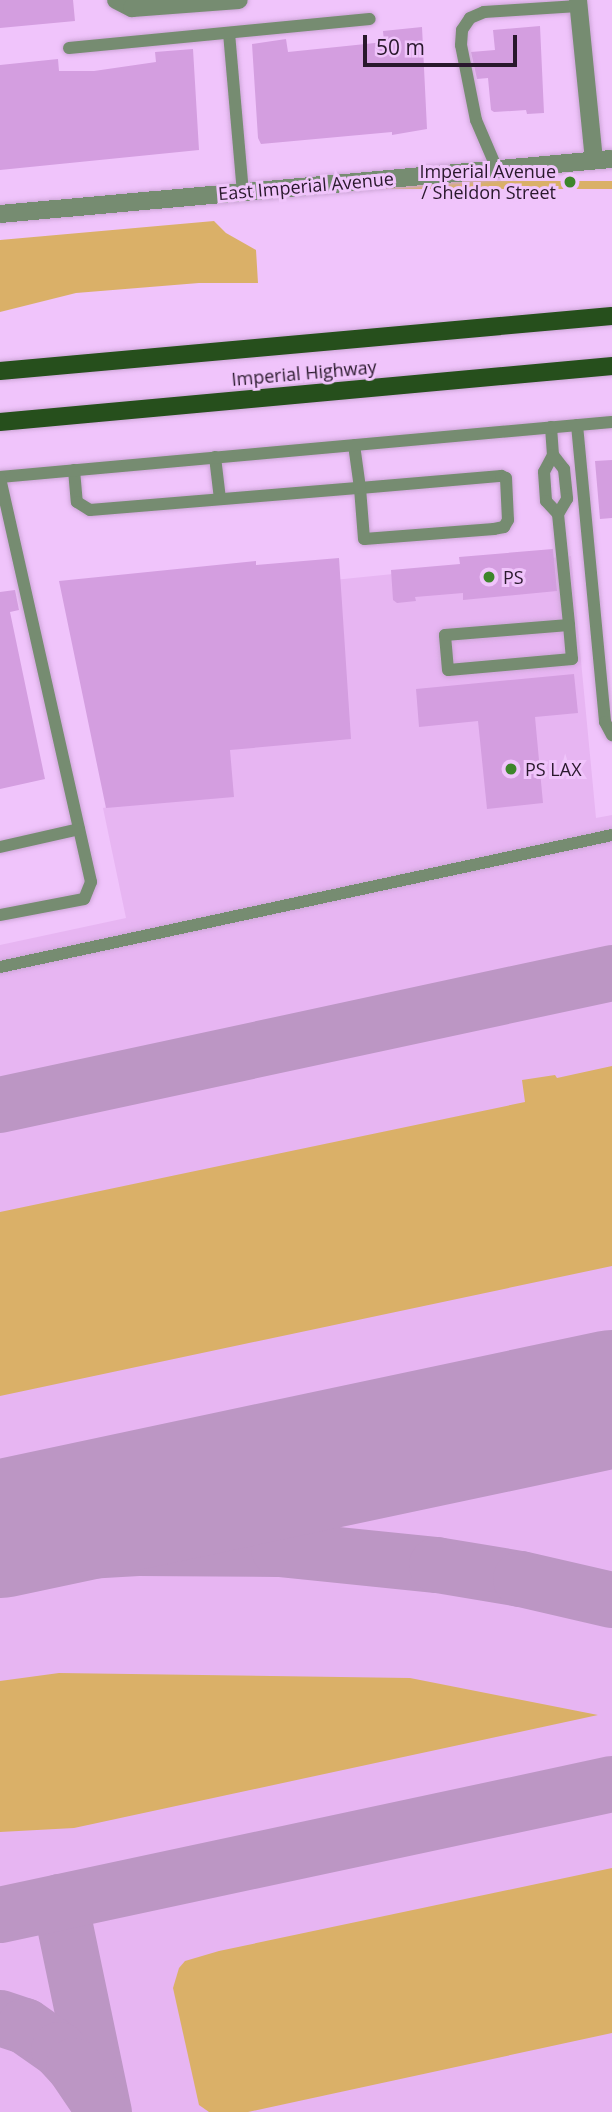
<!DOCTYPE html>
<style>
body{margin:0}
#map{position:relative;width:612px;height:2112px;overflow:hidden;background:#f0c4fb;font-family:"Open Sans",sans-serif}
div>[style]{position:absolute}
.built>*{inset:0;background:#e7b5f2}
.green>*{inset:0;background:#dab068;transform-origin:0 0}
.taxiway>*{height:56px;margin:-28px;padding:0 28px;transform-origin:28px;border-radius:28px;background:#bc96c4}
.runway>*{height:138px;margin:-69px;padding:0 69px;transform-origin:69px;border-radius:69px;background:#bc96c4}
.building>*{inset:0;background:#d49ee0}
.roads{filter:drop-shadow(0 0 2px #cca5d6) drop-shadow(0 0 2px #cca5d6)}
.service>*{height:12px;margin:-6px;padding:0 6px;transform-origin:6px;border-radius:6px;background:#768c71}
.minor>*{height:18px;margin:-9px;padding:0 9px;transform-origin:9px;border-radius:9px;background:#768c71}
.tertiary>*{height:18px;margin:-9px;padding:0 9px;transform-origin:9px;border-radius:9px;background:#768c71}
.primary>*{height:18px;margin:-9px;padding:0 9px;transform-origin:9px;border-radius:9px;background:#264f1c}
.dots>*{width:19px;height:19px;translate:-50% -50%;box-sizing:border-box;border:4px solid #f0c4fb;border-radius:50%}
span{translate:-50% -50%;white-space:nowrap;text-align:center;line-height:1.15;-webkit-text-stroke:6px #f0c4fb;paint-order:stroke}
.poi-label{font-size:18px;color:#29182c}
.right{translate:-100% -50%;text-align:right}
.left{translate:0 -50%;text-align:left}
.street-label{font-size:18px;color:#29182c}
.scale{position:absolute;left:363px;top:35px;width:154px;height:32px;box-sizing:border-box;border:4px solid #29182c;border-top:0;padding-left:9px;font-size:21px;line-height:24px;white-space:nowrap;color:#29182c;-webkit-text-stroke:5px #f0c4fb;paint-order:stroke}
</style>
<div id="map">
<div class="built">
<div style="clip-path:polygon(571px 556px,596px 818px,612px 815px,612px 2112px,0 2112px,0 945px,126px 918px,103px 808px,115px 806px,97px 604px)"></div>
</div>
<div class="green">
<div style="left:612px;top:181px;width:8px;height:235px;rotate:90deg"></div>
<div style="clip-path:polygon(214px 221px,226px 233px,256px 250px,258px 283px,199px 283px,76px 293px,0 312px,0 240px)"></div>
<div style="clip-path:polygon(612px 1066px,612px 1266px,0 1396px,0 1212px,525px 1102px,522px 1080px,555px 1075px,557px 1078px)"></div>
<div style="clip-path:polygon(59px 1673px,410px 1678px,598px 1715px,74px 1828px,0 1832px,0 1681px)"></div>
<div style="clip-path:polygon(612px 1868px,612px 2033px,248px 2112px,209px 2112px,199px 2105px,173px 1988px,179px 1968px,185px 1961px,219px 1951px)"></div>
</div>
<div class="taxiway">
<div style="left:0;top:1105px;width:626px;rotate:-12.17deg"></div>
<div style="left:0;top:1556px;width:138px;rotate:-3.3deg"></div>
<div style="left:138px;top:1548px;width:141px;rotate:0.4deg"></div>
<div style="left:279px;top:1549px;width:159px;rotate:5.8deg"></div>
<div style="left:437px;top:1565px;width:85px;rotate:9.5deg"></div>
<div style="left:521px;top:1579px;width:93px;rotate:13deg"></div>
<div style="left:60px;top:1902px;width:215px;rotate:78.2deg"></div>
<div style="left:0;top:1915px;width:626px;rotate:-12.08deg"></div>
<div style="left:0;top:2018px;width:26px;rotate:18deg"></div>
<div style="left:25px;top:2026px;width:42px;rotate:35.2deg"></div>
<div style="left:59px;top:2050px;width:22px;rotate:47deg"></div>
<div style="left:74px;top:2066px;width:41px;rotate:55.9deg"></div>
</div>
<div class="runway">
<div style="left:0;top:1529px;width:626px;rotate:-11.99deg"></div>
</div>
<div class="building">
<div style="clip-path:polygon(0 0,73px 0,75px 21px,0 28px)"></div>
<div style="clip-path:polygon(540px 26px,544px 113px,527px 114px,526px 110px,494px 112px,491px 110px,488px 78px,477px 79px,471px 52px,495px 50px,493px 30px)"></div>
<div style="clip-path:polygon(422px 27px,427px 129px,392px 135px,392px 132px,261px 144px,258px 138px,252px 44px,286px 39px,288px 52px,356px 45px,384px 42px,383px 31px)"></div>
<div style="clip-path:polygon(193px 49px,199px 150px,0 170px,0 65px,58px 59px,59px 71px,94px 71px,156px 62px,155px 52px)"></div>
<div style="clip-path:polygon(612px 460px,612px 518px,600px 519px,595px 461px)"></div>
<div style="clip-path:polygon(553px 549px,557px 591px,463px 600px,463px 593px,415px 597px,416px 601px,397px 603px,393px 600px,391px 570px,460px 564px,459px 557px)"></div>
<div style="clip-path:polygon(339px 558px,351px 739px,230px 750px,234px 797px,106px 808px,59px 581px,256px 561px,256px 565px)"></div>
<div style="clip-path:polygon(15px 590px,19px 610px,10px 612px,45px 779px,0 789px,0 592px)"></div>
<div style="clip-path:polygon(574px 674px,578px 713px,535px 717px,543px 803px,487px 809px,478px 721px,419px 727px,416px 689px)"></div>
</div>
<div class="roads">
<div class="service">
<div style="left:229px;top:33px;width:160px;rotate:85deg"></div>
<div style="left:69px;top:48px;width:302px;rotate:-5.5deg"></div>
<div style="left:497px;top:169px;width:53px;rotate:-113.2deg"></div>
<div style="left:476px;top:120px;width:76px;rotate:-101.3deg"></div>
<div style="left:461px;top:45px;width:15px;rotate:-86deg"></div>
<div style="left:462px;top:30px;width:14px;rotate:-56deg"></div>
<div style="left:470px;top:18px;width:15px;rotate:-23deg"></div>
<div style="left:484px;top:12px;width:94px;rotate:-3.7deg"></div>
<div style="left:577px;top:425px;width:298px;rotate:84.6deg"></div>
<div style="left:605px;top:722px;width:15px;rotate:62deg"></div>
<div style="left:551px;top:427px;width:28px;rotate:86deg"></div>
<div style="left:553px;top:455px;width:19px;rotate:118deg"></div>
<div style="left:544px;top:472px;width:29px;rotate:86deg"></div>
<div style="left:546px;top:501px;width:18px;rotate:47deg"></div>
<div style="left:558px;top:514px;width:112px;rotate:84.3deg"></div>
<div style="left:569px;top:625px;width:34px;rotate:85deg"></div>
<div style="left:572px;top:659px;width:124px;rotate:174.9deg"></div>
<div style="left:448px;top:670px;width:35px;rotate:-95deg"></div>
<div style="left:445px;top:635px;width:124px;rotate:-4.6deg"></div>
<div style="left:553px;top:455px;width:18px;rotate:52deg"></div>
<div style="left:564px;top:469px;width:30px;rotate:84deg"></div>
<div style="left:567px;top:499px;width:17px;rotate:121deg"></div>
<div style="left:215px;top:457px;width:42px;rotate:83.2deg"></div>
<div style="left:74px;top:470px;width:32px;rotate:85deg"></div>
<div style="left:77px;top:502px;width:15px;rotate:32deg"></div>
<div style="left:90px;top:510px;width:271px;rotate:-4.7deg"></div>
<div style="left:360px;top:488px;width:142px;rotate:-4.9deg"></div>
<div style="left:501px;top:476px;width:5px;rotate:22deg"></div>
<div style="left:506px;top:478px;width:42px;rotate:87.3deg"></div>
<div style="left:508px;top:520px;width:8px;rotate:120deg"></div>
<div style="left:504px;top:527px;width:10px;rotate:169deg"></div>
<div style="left:494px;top:529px;width:130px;rotate:175.6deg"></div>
<div style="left:364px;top:539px;width:51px;rotate:-94.5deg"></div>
<div style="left:360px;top:488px;width:43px;rotate:-97.9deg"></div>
<div style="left:0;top:477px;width:614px;rotate:-5.14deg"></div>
<div style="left:0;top:478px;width:414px;rotate:77.3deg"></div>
<div style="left:91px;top:882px;width:18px;rotate:112deg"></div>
<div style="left:84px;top:899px;width:86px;rotate:169.2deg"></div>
<div style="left:0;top:847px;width:81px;rotate:-12.8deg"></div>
<div style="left:0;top:967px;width:626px;rotate:-12.17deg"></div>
</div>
<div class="minor">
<div style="left:116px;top:0;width:18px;rotate:27deg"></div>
<div style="left:132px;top:8px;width:107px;rotate:-4.3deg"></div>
<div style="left:578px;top:0;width:161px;rotate:84.3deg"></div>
</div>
<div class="tertiary">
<div style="left:0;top:214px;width:614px;rotate:-5.14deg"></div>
</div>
<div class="primary">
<div style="left:0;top:371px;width:614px;rotate:-5.14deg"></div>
<div style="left:0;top:422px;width:615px;rotate:-5.23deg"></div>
</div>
</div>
<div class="dots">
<div style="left:570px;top:182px;background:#3d852b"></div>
<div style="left:489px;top:577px;background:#3d852b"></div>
<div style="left:511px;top:769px;background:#3d852b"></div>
</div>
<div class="poi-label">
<span class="right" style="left:556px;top:182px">Imperial Avenue<br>/ Sheldon Street</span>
<span class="left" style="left:503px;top:577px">PS</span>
<span class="left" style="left:525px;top:769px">PS LAX</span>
</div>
<div class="street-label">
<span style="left:306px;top:186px;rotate:-5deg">East Imperial Avenue</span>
<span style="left:304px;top:373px;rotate:-5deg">Imperial Highway</span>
</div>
<div class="scale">50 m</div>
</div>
